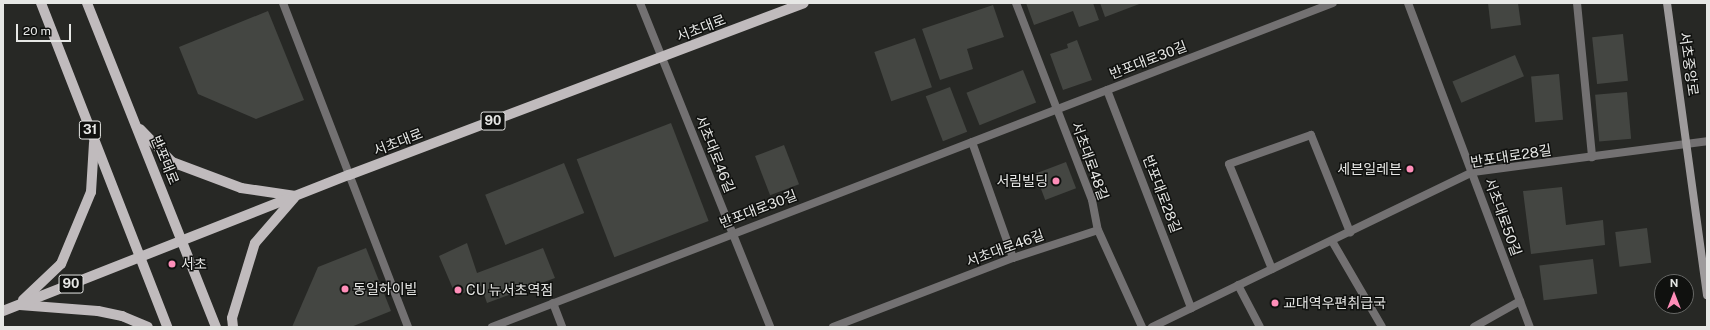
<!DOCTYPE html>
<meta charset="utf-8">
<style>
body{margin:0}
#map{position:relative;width:1710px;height:330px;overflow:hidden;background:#272825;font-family:"Public Sans","Noto Sans KR",sans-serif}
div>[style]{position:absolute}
.building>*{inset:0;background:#444642;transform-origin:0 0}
.minor>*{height:8px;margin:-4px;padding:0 4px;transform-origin:4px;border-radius:4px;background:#737172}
.secondary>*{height:8px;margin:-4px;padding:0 4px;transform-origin:4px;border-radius:4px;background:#9e9b9c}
.primary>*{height:10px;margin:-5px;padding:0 5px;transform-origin:5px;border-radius:5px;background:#c0bbbd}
.dots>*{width:11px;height:11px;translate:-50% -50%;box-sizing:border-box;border:2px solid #10110f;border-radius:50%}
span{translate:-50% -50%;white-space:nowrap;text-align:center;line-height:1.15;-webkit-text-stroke:3px #10110f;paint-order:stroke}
.shield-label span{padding:1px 3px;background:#10110f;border:1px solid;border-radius:3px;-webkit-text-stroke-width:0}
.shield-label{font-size:13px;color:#e6e7e5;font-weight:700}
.street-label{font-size:14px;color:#e6e7e5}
.poi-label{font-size:14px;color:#e6e7e5}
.right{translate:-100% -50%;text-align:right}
.left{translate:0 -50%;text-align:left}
.frame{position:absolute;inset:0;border:4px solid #e6e7e5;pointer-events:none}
.north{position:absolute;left:1654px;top:274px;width:40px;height:40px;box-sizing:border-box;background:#10110f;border:1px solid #666765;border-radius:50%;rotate:0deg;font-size:11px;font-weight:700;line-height:16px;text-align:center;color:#e6e7e5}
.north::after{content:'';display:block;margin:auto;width:14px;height:18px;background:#ff8eb9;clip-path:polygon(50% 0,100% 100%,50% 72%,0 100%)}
.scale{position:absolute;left:16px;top:24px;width:55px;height:18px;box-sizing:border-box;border:2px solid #e6e7e5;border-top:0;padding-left:5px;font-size:12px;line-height:14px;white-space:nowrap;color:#e6e7e5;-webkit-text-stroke:3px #10110f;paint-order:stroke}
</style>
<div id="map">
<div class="building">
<div style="clip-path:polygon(1026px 3px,1093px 3px,1099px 20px,1079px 27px,1073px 11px,1034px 25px)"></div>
<div style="clip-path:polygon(1100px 3px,1142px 3px,1105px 17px)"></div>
<div style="clip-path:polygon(1488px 3px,1518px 3px,1521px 25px,1491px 29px)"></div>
<div style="clip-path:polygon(993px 5px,1004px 37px,967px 49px,973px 69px,940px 80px,922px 29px)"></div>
<div style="clip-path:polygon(268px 11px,304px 100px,256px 119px,198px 94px,179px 47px)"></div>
<div style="left:1623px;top:34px;width:47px;height:31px;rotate:84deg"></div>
<div style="left:915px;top:38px;width:52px;height:43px;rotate:71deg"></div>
<div style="clip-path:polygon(1077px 40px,1092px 80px,1063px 90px,1050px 54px,1068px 48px,1067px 44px)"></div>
<div style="left:1515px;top:55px;width:23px;height:68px;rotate:67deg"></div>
<div style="left:1023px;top:70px;width:35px;height:61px;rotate:68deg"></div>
<div style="left:1559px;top:74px;width:46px;height:28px;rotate:85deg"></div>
<div style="left:950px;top:87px;width:48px;height:26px;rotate:69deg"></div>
<div style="left:1627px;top:92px;width:47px;height:32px;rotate:85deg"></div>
<div style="left:671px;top:123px;width:105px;height:101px;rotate:69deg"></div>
<div style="left:784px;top:145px;width:42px;height:31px;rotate:69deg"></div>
<div style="left:1066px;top:162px;width:28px;height:33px;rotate:69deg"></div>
<div style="left:564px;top:163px;width:54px;height:85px;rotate:68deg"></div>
<div style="clip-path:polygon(1562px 187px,1566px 225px,1603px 220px,1605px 245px,1531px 254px,1523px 191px)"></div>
<div style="left:1647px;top:228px;width:35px;height:32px;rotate:83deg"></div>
<div style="clip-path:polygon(467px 243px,477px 273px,543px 248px,555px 278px,487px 303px,481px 286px,456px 296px,439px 256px)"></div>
<div style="clip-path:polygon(366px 248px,391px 311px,351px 327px,292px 327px,318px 267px)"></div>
<div style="left:1593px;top:259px;width:35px;height:54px;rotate:83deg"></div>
</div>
<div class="minor">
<div style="left:283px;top:3px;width:347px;rotate:68.9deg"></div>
<div style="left:640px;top:3px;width:349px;rotate:68.1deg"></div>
<div style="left:1016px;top:3px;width:211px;rotate:68.9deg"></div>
<div style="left:1092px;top:200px;width:31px;rotate:79deg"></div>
<div style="left:1098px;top:230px;width:107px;rotate:65.6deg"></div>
<div style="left:1408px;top:3px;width:346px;rotate:69.4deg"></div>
<div style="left:1577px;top:3px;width:155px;rotate:84.4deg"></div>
<div style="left:1107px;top:90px;width:234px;rotate:68.9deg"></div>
<div style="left:972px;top:142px;width:123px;rotate:70.5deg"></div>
<div style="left:1332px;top:241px;width:99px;rotate:59.8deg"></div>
<div style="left:1272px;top:269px;width:113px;rotate:-112.3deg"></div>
<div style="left:1229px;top:164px;width:87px;rotate:-19.5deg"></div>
<div style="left:1311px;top:135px;width:105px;rotate:68.1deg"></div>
<div style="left:1238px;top:285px;width:47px;rotate:62.4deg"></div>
<div style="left:553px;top:303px;width:26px;rotate:69deg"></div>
<div style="left:492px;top:327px;width:901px;rotate:-21.07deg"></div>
<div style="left:833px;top:327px;width:193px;rotate:-21deg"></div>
<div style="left:1013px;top:258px;width:89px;rotate:-18.2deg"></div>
<div style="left:1152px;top:327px;width:356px;rotate:-25.8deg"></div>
<div style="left:1473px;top:172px;width:236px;rotate:-7.5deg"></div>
<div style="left:1474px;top:327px;width:53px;rotate:-29.5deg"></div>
</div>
<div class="secondary">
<div style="left:1667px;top:3px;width:295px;rotate:82.2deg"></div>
</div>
<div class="primary">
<div style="left:41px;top:3px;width:348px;rotate:68.7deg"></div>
<div style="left:87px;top:3px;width:349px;rotate:68.3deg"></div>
<div style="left:140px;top:129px;width:46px;rotate:45.9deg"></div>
<div style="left:172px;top:162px;width:74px;rotate:20.6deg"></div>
<div style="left:241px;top:188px;width:55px;rotate:8.4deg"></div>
<div style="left:23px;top:300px;width:52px;rotate:-43.5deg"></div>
<div style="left:61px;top:264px;width:78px;rotate:-67.4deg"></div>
<div style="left:91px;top:192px;width:49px;rotate:-86.5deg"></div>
<div style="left:20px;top:305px;width:78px;rotate:4.4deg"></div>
<div style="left:98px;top:311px;width:25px;rotate:12deg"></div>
<div style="left:122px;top:316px;width:28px;rotate:23deg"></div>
<div style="left:3px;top:311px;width:372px;rotate:-21.5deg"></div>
<div style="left:349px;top:175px;width:486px;rotate:-20.7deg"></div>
<div style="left:233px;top:327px;width:9px;rotate:-96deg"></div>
<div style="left:232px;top:318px;width:78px;rotate:-73deg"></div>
<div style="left:255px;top:243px;width:60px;rotate:-49.1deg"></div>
</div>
<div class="dots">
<div style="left:1410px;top:169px;background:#ff8eb9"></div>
<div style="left:1056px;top:181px;background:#ff8eb9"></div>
<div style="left:172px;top:264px;background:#ff8eb9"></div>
<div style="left:345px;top:289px;background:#ff8eb9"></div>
<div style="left:458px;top:290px;background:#ff8eb9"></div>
<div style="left:1275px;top:303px;background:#ff8eb9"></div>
</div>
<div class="shield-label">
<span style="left:493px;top:121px">90</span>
<span style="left:90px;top:130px">31</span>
<span style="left:71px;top:284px">90</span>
</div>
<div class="street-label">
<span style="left:701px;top:28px;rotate:-21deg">서초대로</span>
<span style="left:1148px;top:60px;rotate:-21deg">반포대로30길</span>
<span style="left:1689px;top:64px;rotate:82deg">서초중앙로</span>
<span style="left:398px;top:142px;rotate:-21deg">서초대로</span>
<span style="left:715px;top:154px;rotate:68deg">서초대로46길</span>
<span style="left:1511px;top:156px;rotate:-9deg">반포대로28길</span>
<span style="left:165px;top:160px;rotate:68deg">반포대로</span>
<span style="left:1090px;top:161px;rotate:70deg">서초대로48길</span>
<span style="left:1162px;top:194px;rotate:69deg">반포대로28길</span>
<span style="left:758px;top:209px;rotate:-21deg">반포대로30길</span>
<span style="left:1503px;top:217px;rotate:70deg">서초대로50길</span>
<span style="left:1005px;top:248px;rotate:-20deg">서초대로46길</span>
</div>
<div class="poi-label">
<span class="right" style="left:1402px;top:169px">세븐일레븐</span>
<span class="right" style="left:1048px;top:181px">서림빌딩</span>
<span class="left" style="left:181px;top:264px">서초</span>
<span class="left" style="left:353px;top:289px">동일하이빌</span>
<span class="left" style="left:466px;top:290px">CU 뉴서초역점</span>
<span class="left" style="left:1283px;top:303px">교대역우편취급국</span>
</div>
<div class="frame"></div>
<div class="north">N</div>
<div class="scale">20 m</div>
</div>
